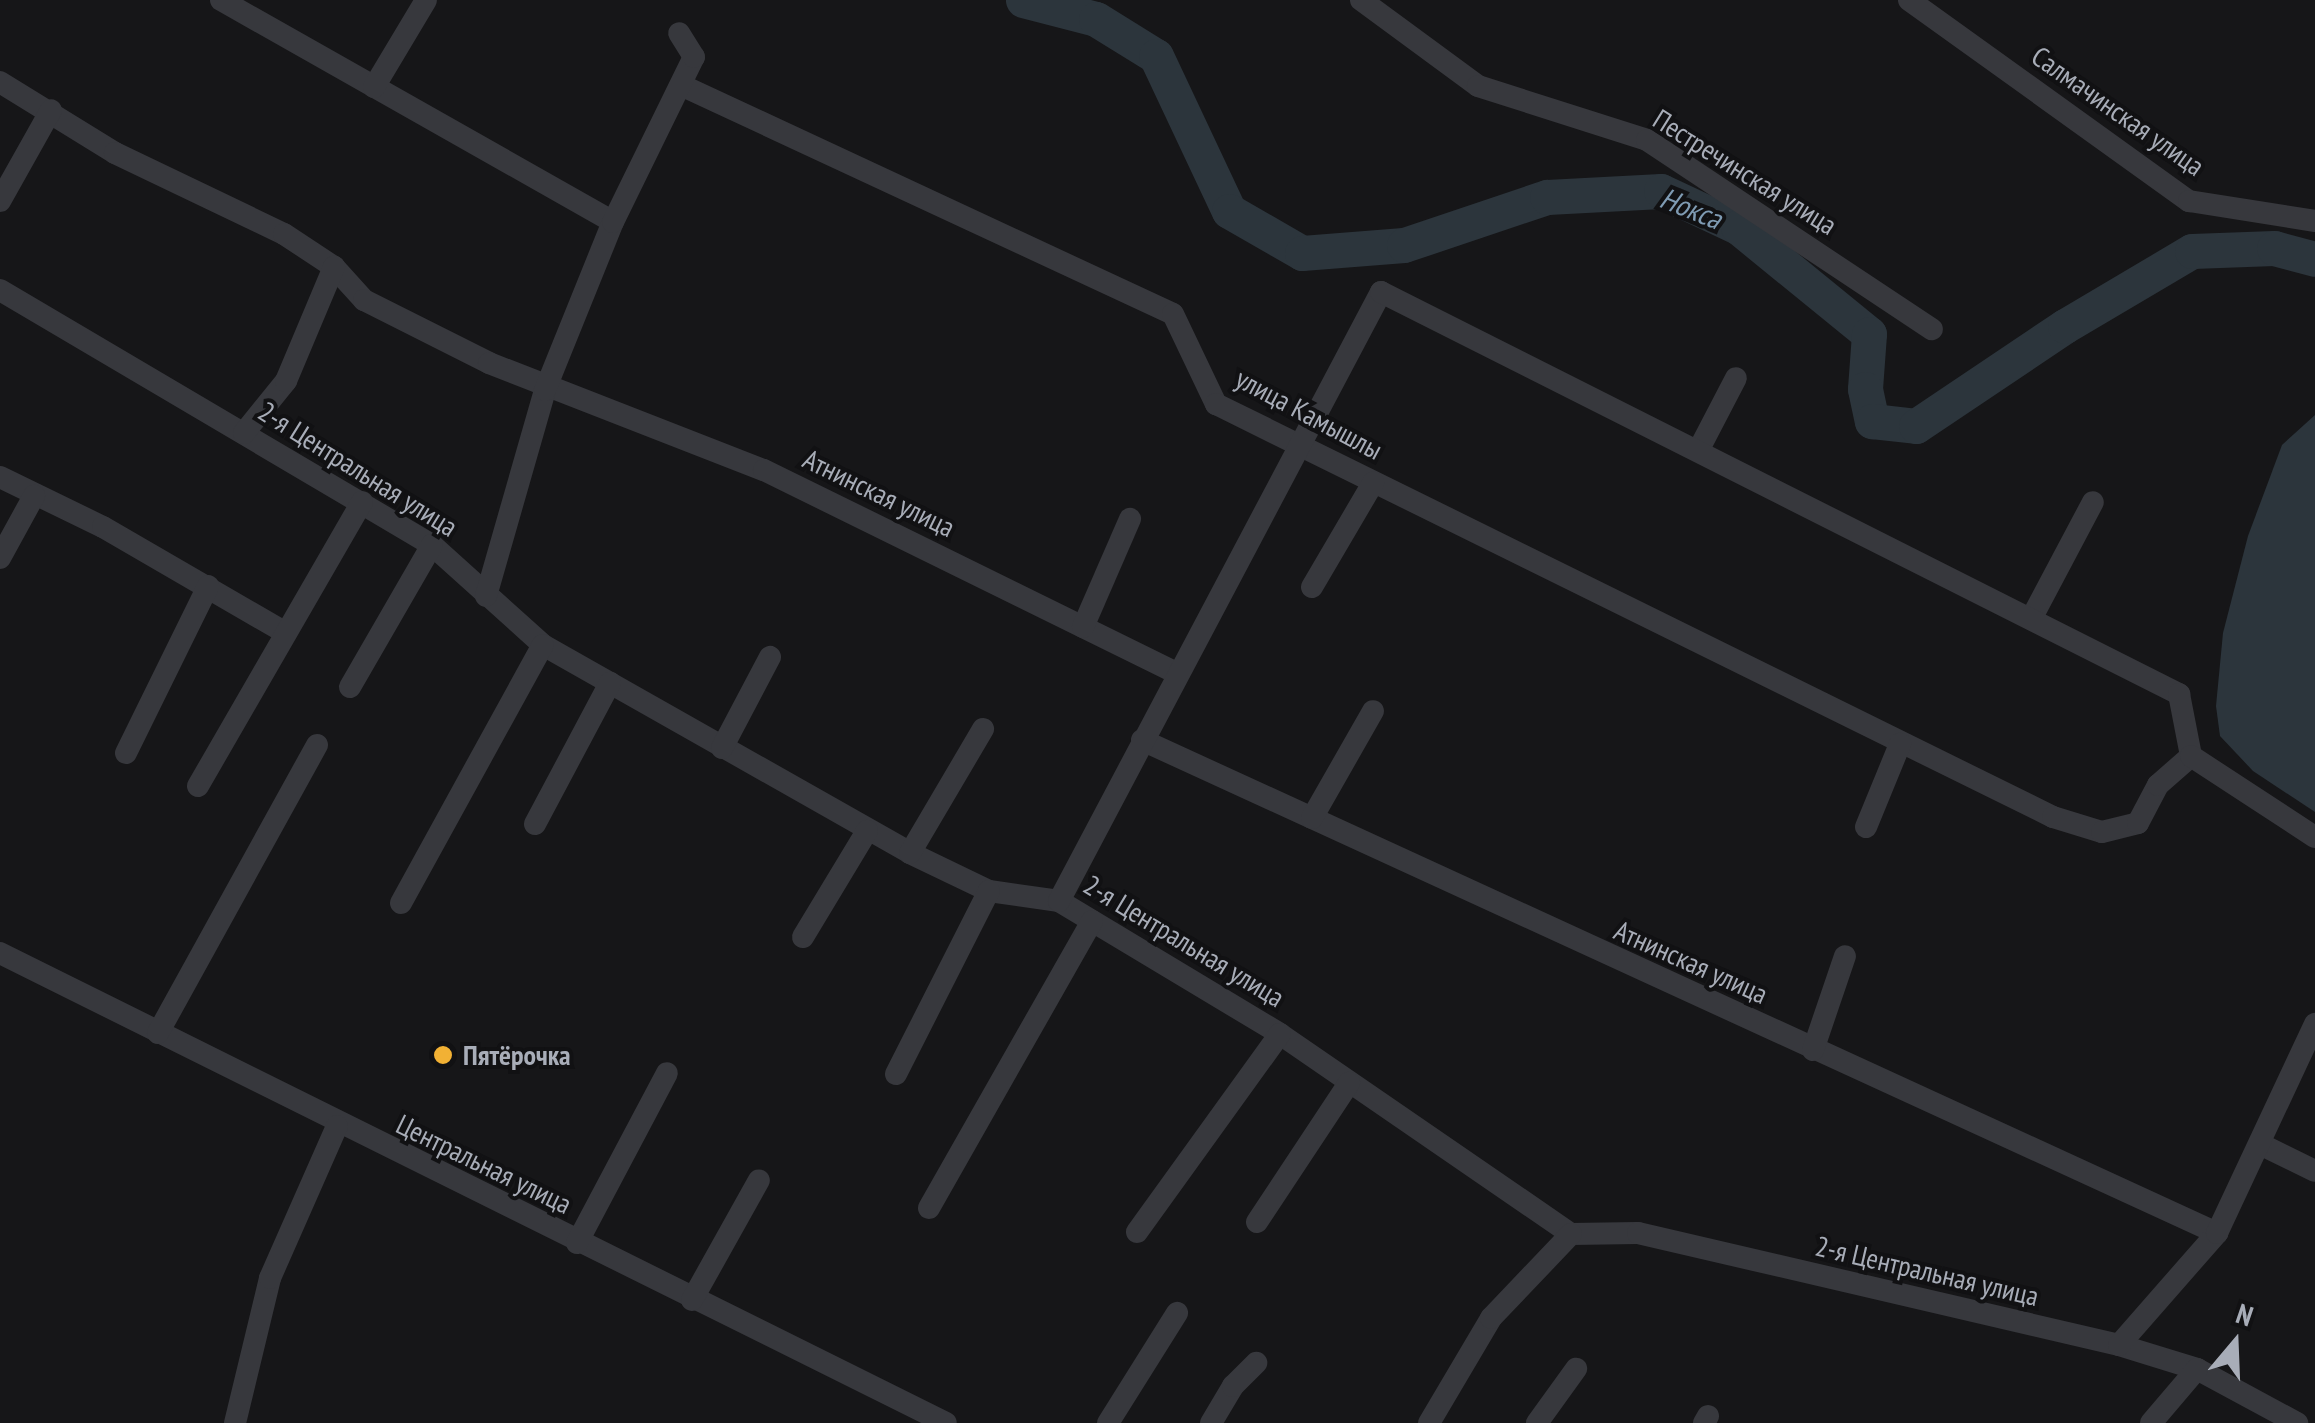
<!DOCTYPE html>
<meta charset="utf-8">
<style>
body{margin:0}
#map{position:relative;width:2315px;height:1423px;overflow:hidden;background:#161618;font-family:"PT Sans Narrow",sans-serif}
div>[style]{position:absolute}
.water>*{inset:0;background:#2c353c}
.river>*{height:35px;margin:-17.5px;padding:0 17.5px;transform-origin:17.5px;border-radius:17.5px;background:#2c353c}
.minor>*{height:22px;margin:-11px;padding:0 11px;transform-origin:11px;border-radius:11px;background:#37383d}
.dots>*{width:28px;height:28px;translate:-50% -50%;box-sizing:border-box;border:5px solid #111113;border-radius:50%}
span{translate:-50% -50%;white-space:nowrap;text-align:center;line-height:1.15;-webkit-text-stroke:8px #111113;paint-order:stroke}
.street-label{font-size:28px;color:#a8adb8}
.poi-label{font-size:28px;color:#a8adb8;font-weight:700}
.left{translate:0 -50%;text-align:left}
.water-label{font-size:30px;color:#7f9bb3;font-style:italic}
.north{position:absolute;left:2185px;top:1293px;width:100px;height:100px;-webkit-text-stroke:8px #111113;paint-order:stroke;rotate:19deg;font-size:28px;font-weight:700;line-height:40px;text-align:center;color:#a8adb8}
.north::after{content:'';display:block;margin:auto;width:35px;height:45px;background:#a8adb8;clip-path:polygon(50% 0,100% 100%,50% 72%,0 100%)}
</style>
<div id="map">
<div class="water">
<div style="clip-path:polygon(2315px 415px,2315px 812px,2253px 771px,2220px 736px,2216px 706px,2223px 633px,2248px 536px,2282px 445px)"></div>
</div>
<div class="river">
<div style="left:1023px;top:0;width:75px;rotate:14.6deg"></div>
<div style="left:1096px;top:19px;width:70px;rotate:31.7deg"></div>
<div style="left:1156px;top:56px;width:171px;rotate:64.8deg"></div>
<div style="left:1229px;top:211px;width:84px;rotate:29.9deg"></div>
<div style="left:1302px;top:253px;width:102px;rotate:-4.5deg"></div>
<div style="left:1404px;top:245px;width:151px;rotate:-18.6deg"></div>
<div style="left:1547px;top:197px;width:114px;rotate:-3deg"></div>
<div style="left:1661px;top:191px;width:85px;rotate:25.1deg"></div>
<div style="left:1738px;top:227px;width:169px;rotate:39.2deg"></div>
<div style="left:1869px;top:334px;width:55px;rotate:94.2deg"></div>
<div style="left:1865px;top:389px;width:33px;rotate:78deg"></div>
<div style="left:1872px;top:421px;width:44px;rotate:6.5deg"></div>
<div style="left:1916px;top:426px;width:179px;rotate:-33.9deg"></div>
<div style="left:2065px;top:326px;width:147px;rotate:-30.6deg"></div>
<div style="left:2192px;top:251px;width:82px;rotate:-2.1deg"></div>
<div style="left:2274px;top:248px;width:42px;rotate:15deg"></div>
</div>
<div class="minor">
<div style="left:221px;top:0;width:450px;rotate:29.5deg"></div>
<div style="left:1361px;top:0;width:145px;rotate:36.3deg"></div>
<div style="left:1478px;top:86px;width:177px;rotate:17.7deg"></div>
<div style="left:1647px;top:140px;width:342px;rotate:33.6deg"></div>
<div style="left:1909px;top:0;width:345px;rotate:35.7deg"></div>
<div style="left:2189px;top:201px;width:128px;rotate:9deg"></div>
<div style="left:0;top:82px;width:135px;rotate:31.7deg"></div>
<div style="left:115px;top:153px;width:187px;rotate:25.6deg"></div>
<div style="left:284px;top:234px;width:60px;rotate:33.4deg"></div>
<div style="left:334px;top:267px;width:45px;rotate:47.7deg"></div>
<div style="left:364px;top:300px;width:140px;rotate:26.7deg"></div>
<div style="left:489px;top:363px;width:295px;rotate:21.3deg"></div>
<div style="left:764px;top:470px;width:460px;rotate:26.2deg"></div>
<div style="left:683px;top:86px;width:540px;rotate:24.95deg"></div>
<div style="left:1173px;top:314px;width:100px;rotate:64.5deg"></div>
<div style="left:1216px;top:404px;width:933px;rotate:26.26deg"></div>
<div style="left:2053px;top:817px;width:51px;rotate:17deg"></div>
<div style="left:2102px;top:832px;width:37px;rotate:-14deg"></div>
<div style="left:2138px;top:823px;width:43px;rotate:-62.2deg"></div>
<div style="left:2158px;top:785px;width:44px;rotate:-41.3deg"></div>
<div style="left:374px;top:87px;width:101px;rotate:-59.1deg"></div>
<div style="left:0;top:201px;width:104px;rotate:-60.7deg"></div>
<div style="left:0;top:290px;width:502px;rotate:30.55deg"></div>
<div style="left:432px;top:545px;width:149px;rotate:42deg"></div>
<div style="left:543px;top:645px;width:422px;rotate:29.5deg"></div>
<div style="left:910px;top:853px;width:88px;rotate:25.7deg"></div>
<div style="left:989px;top:891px;width:71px;rotate:8.1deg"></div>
<div style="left:1059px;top:901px;width:258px;rotate:31deg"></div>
<div style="left:1280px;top:1034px;width:353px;rotate:34.5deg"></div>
<div style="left:1571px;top:1234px;width:67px;rotate:-0.9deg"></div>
<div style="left:1638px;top:1233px;width:494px;rotate:13.1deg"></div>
<div style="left:2119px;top:1345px;width:82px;rotate:17.1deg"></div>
<div style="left:2197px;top:1369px;width:114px;rotate:28.4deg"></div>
<div style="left:244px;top:433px;width:67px;rotate:-51.1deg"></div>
<div style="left:286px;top:381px;width:124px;rotate:-67.2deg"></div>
<div style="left:1698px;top:451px;width:82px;rotate:-62.5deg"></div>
<div style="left:0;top:477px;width:114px;rotate:25.9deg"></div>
<div style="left:103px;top:527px;width:211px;rotate:30.1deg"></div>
<div style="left:0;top:558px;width:71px;rotate:-61.3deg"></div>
<div style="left:1312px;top:587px;width:121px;rotate:-59.6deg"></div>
<div style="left:486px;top:596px;width:214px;rotate:-74deg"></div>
<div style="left:545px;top:390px;width:181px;rotate:-68deg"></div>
<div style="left:613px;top:222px;width:184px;rotate:-63.9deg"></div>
<div style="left:694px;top:57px;width:28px;rotate:-122deg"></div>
<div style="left:2031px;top:619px;width:132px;rotate:-62.1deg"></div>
<div style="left:1083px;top:627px;width:118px;rotate:-66.5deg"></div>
<div style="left:350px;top:687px;width:164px;rotate:-60deg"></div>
<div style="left:1142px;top:740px;width:1183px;rotate:24.64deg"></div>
<div style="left:722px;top:748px;width:103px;rotate:-62.2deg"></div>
<div style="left:126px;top:753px;width:186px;rotate:-63.8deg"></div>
<div style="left:198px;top:786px;width:328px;rotate:-60deg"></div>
<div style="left:1312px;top:818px;width:123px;rotate:-60.3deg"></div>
<div style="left:535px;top:824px;width:160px;rotate:-62deg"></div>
<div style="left:1866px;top:827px;width:90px;rotate:-67.7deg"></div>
<div style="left:910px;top:853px;width:144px;rotate:-59.5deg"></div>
<div style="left:1059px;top:901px;width:689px;rotate:-62.13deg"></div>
<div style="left:1381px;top:292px;width:894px;rotate:26.74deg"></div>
<div style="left:2179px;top:694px;width:63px;rotate:79deg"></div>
<div style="left:2191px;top:756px;width:148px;rotate:33.2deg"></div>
<div style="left:401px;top:903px;width:294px;rotate:-61.2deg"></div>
<div style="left:803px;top:937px;width:124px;rotate:-58.9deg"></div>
<div style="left:0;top:953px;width:1056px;rotate:26.42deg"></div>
<div style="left:158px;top:1033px;width:329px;rotate:-61.1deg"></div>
<div style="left:1813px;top:1050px;width:99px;rotate:-71.2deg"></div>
<div style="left:896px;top:1074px;width:205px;rotate:-63.1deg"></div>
<div style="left:2260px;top:1144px;width:61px;rotate:26.1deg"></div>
<div style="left:929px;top:1208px;width:330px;rotate:-60.4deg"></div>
<div style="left:1257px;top:1222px;width:167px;rotate:-56.5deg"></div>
<div style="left:1137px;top:1232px;width:244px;rotate:-54.2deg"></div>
<div style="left:577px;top:1243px;width:192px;rotate:-62.1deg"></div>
<div style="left:692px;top:1300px;width:137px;rotate:-60.8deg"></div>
<div style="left:2119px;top:1345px;width:149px;rotate:-48.8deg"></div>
<div style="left:2217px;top:1233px;width:231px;rotate:-64.9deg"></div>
<div style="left:235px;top:1423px;width:149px;rotate:-76.4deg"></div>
<div style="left:270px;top:1278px;width:166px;rotate:-66.2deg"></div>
<div style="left:1108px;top:1423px;width:130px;rotate:-57.9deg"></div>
<div style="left:1211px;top:1423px;width:43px;rotate:-59.3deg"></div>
<div style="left:1233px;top:1386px;width:33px;rotate:-45deg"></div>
<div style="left:1429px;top:1423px;width:122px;rotate:-59.4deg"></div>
<div style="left:1491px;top:1318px;width:116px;rotate:-46.4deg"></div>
<div style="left:1537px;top:1423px;width:67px;rotate:-54.2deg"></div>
<div style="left:1704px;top:1423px;width:8px;rotate:-60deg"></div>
<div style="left:2151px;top:1423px;width:71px;rotate:-49.6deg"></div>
</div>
<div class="dots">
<div style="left:443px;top:1055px;background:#f2b134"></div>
</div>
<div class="street-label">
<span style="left:2118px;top:111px;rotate:35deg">Салмачинская улица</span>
<span style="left:1745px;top:172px;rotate:32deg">Пестречинская улица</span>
<span style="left:1309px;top:414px;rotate:28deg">улица Камышлы</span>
<span style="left:358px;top:469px;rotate:32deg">2-я Центральная улица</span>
<span style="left:879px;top:493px;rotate:26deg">Атнинская улица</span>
<span style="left:1184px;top:941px;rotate:31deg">2-я Центральная улица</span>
<span style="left:1691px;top:962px;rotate:24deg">Атнинская улица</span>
<span style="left:484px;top:1164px;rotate:26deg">Центральная улица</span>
<span style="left:1927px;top:1271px;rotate:13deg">2-я Центральная улица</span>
</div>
<div class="poi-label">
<span class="left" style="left:463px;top:1055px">Пятёрочка</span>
</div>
<div class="water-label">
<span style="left:1691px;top:208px;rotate:22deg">Нокса</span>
</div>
<div class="north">N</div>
</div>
